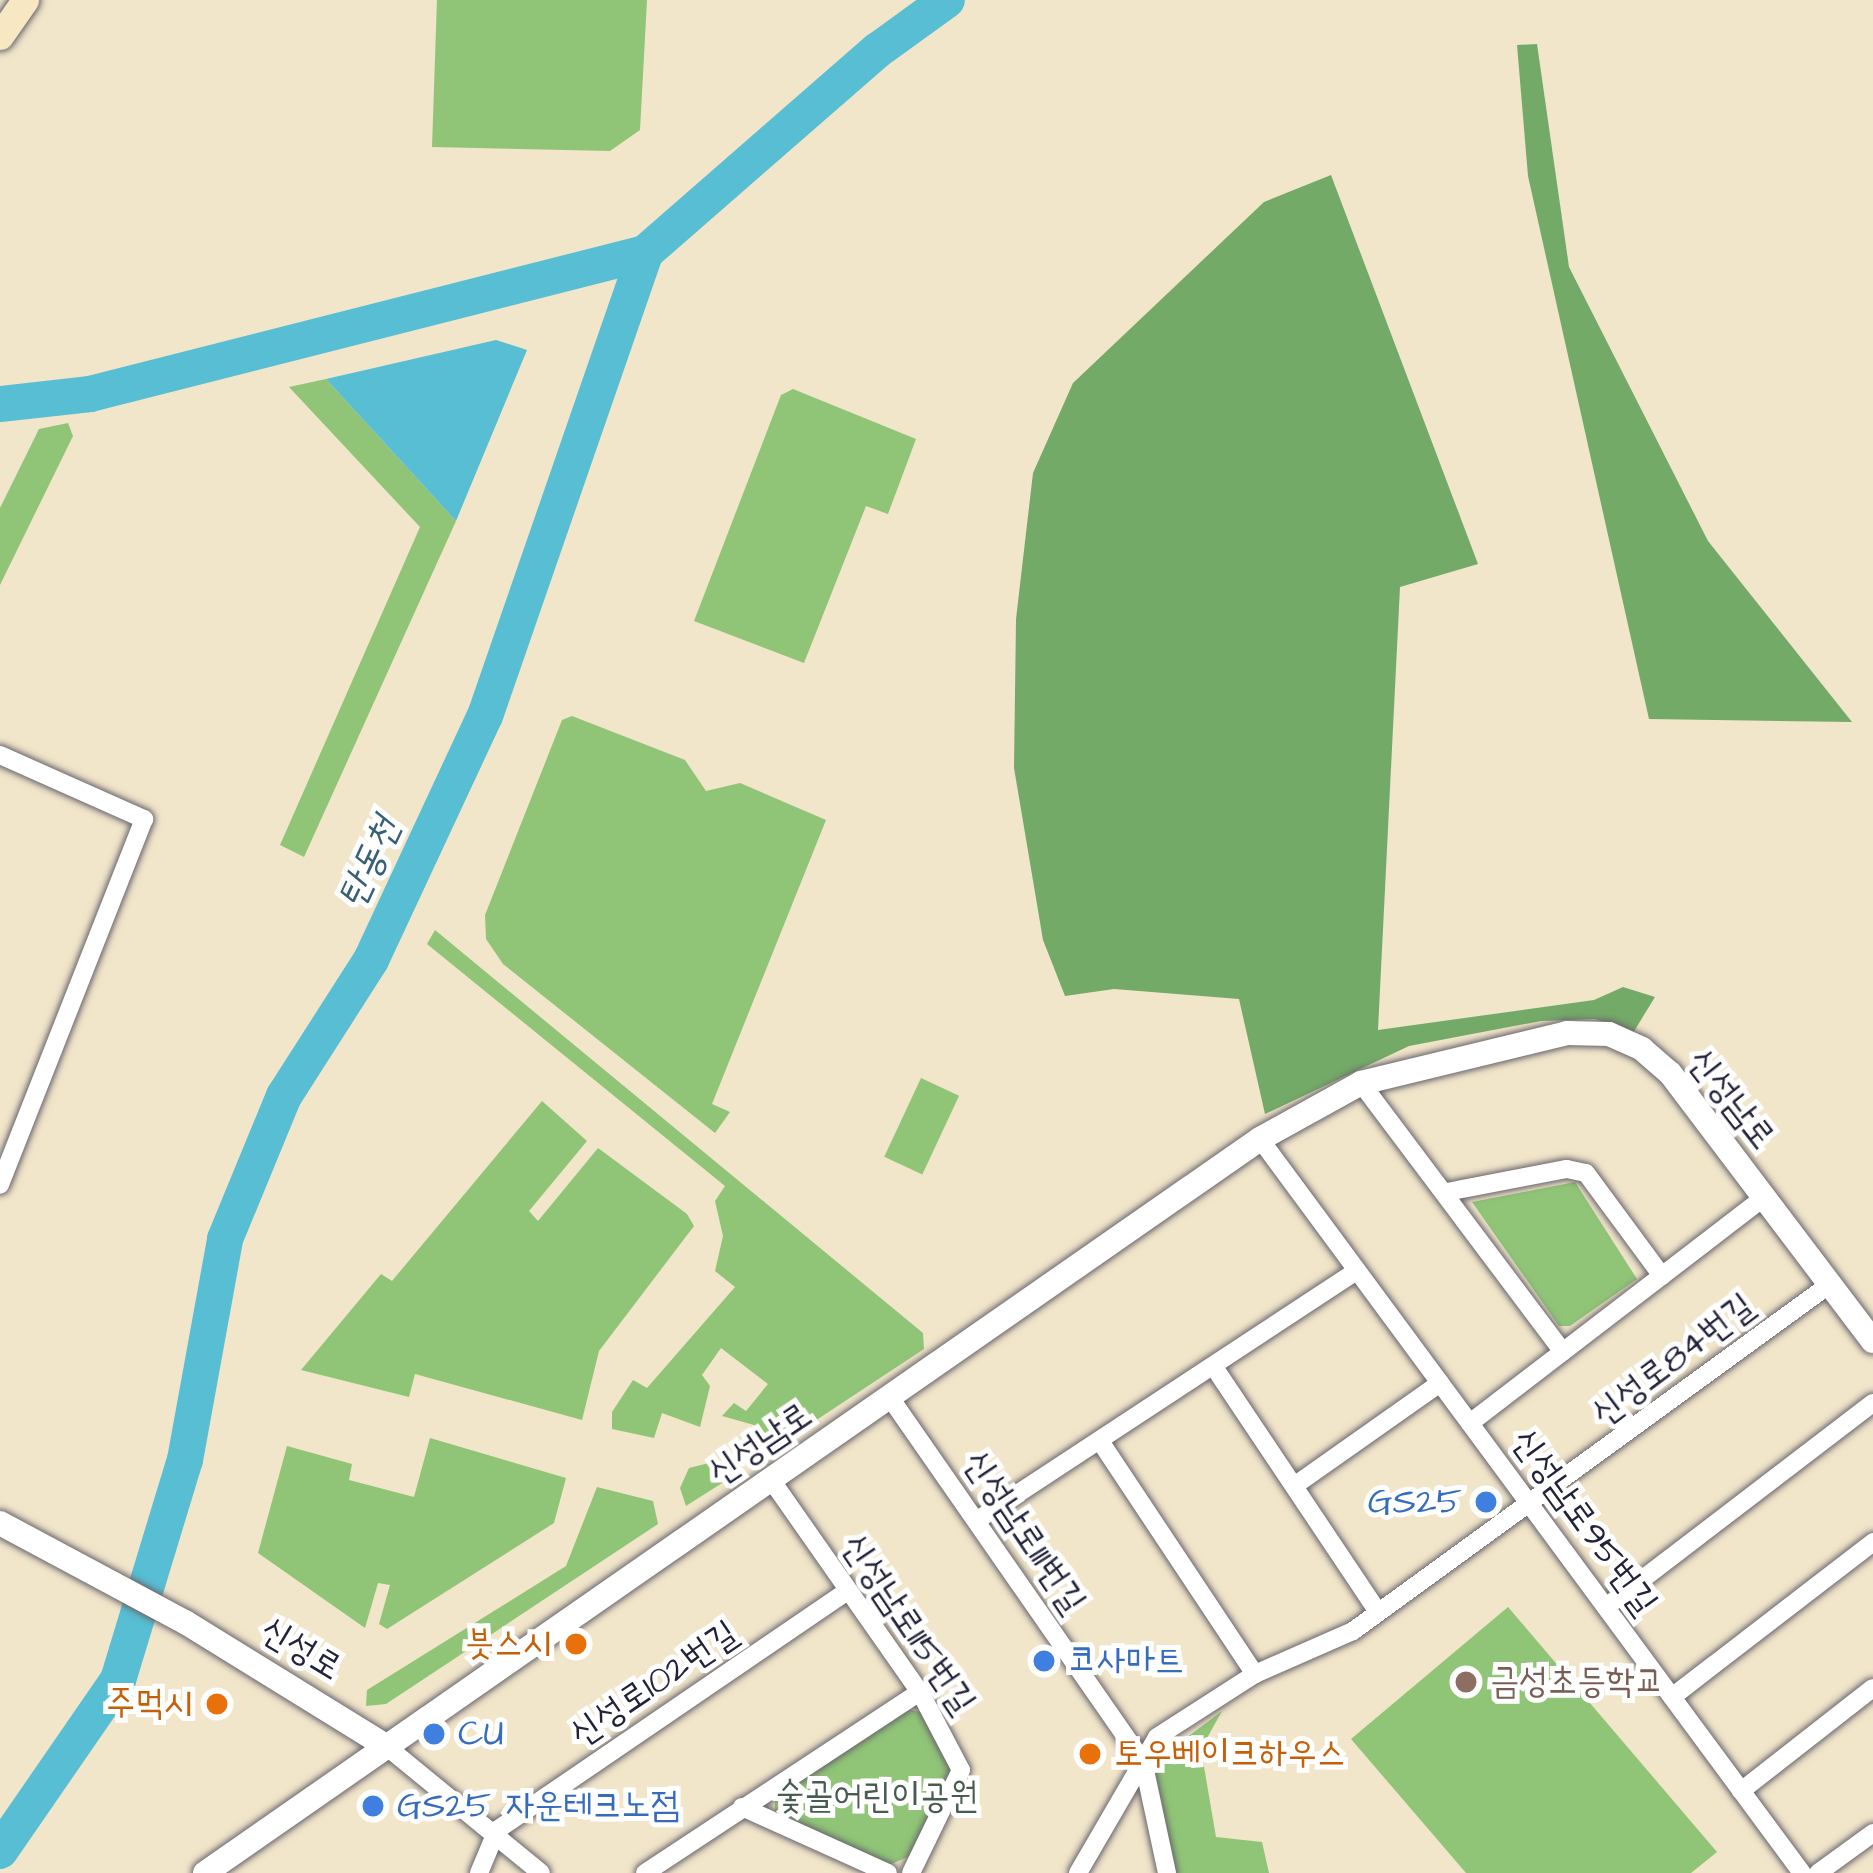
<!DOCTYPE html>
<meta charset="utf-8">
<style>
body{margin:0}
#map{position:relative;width:1873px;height:1873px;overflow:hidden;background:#f1e5ca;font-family:"Architects Daughter","Poor Story",sans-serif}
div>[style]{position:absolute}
.green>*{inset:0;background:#90c577;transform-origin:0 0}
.forest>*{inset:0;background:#74aa68}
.water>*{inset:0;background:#57bed4}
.river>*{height:36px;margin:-18px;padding:0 18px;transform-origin:18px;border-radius:18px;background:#57bed4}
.roads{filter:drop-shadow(0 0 3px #6a666d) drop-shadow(0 0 3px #6a666d)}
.minor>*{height:18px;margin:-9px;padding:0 9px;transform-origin:9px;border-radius:9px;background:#fff}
.tertiary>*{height:24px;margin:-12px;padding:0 12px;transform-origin:12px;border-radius:12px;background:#fff}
.secondary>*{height:27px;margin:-13.5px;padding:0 13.5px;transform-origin:13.5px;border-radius:13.5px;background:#f8e7c3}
.dots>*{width:33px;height:33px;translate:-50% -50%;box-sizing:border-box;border:6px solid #fff;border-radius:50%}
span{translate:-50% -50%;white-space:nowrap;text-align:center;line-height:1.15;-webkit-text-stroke:10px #fff;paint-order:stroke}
.street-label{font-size:36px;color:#22223b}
.shop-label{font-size:36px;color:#366cbe}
.right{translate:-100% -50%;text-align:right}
.left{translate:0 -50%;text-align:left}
.food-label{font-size:36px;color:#c56008}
.education-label{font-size:36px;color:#785e54}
.park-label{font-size:36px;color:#485b50}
.water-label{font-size:39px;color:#376078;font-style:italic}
</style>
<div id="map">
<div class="green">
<div style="clip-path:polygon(437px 0,647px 0,640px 130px,610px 151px,432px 147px)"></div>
<div style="clip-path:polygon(326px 379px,456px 521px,304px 857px,280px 845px,420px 527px,289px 387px)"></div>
<div style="clip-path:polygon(793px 389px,916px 439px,888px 514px,866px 506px,804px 663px,694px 621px,781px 395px)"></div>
<div style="clip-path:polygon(68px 423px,73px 436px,0 585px,0 508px,39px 429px)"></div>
<div style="clip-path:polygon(572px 716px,685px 760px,706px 791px,740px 783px,826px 820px,712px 1104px,730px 1112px,715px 1133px,503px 964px,486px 939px,485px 915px,562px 720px)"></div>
<div style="clip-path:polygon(435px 930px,923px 1333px,924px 1349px,777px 1446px,754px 1425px,722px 1416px,734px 1403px,746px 1411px,768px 1384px,721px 1348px,702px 1375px,710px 1386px,700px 1427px,662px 1413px,654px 1438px,612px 1429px,612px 1412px,633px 1380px,647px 1388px,735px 1287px,715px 1271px,723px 1236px,715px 1201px,725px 1186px,427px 944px)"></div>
<div style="left:921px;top:1078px;width:42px;height:87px;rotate:25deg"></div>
<div style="clip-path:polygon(542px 1101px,587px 1141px,529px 1211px,538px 1221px,598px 1148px,687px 1214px,694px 1226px,599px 1351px,582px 1420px,415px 1374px,409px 1397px,301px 1370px,381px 1274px,392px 1281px)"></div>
<div style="clip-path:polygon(1575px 1182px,1637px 1279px,1570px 1326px,1559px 1326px,1472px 1202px)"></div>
<div style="clip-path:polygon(430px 1438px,566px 1478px,554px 1523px,387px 1629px,379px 1624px,390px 1585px,378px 1583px,365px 1628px,258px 1553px,287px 1446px,352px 1464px,349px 1480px,414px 1497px)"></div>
<div style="clip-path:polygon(725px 1459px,741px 1471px,686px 1506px,680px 1488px,689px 1468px)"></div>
<div style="clip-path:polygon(597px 1487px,653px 1501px,658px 1524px,386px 1704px,366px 1706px,367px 1690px,566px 1566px)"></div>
<div style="clip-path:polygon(1508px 1607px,1717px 1852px,1691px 1873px,1466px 1873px,1351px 1739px)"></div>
<div style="clip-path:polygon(906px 1709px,921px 1712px,952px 1770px,910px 1856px,889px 1865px,775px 1814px,775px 1796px)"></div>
<div style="clip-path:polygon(1222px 1711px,1201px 1749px,1216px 1837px,1262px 1842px,1269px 1873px,1176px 1873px,1153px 1763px)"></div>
</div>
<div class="forest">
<div style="clip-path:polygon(1537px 44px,1569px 267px,1708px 541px,1852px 722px,1649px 719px,1528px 176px,1517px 45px)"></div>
<div style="clip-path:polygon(1331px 175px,1478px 564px,1400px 587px,1378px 1030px,1594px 1000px,1623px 987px,1655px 997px,1633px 1033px,1595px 1019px,1541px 1021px,1409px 1046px,1265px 1114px,1239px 999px,1114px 989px,1065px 996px,1043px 940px,1014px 768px,1016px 619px,1033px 473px,1073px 383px,1264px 202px)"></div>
</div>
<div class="water">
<div style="clip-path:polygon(496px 340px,527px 350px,456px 521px,326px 379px)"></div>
</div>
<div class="river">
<div style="left:0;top:404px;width:91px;rotate:-6.3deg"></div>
<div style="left:90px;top:394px;width:573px;rotate:-14.25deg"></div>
<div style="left:0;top:1851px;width:208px;rotate:-55.4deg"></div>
<div style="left:118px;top:1680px;width:230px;rotate:-73.1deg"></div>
<div style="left:185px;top:1460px;width:225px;rotate:-79.7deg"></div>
<div style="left:225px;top:1239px;width:155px;rotate:-67.6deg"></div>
<div style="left:284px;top:1096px;width:161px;rotate:-57.4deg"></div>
<div style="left:371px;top:960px;width:269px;rotate:-65deg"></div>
<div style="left:485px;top:716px;width:490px;rotate:-70.9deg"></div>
<div style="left:645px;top:253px;width:309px;rotate:-41.1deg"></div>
<div style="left:878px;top:50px;width:85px;rotate:-35.9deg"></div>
</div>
<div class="roads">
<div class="minor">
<div style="left:0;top:755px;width:158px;rotate:24deg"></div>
<div style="left:144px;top:819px;width:393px;rotate:111.5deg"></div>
<div style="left:1361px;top:1083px;width:336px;rotate:53.1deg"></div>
<div style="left:1260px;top:1139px;width:912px;rotate:53.56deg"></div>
<div style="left:1447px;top:1192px;width:122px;rotate:-10.9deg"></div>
<div style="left:1567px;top:1169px;width:19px;rotate:12deg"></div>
<div style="left:1586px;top:1173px;width:128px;rotate:53.6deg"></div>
<div style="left:1214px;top:1367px;width:295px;rotate:56.2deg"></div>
<div style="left:891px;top:1399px;width:441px;rotate:55.2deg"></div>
<div style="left:1143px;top:1761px;width:115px;rotate:77.9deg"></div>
<div style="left:1470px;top:1423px;width:368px;rotate:-37.5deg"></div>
<div style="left:1100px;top:1441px;width:280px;rotate:56.4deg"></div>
<div style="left:772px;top:1481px;width:258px;rotate:55deg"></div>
<div style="left:920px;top:1692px;width:88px;rotate:62.3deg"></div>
<div style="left:961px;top:1770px;width:114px;rotate:115.9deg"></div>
<div style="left:1294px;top:1486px;width:179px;rotate:-35.2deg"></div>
<div style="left:979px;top:1519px;width:452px;rotate:-33.3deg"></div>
<div style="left:1606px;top:1607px;width:336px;rotate:-37.4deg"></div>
<div style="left:1672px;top:1697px;width:254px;rotate:-37.6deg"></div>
<div style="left:386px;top:1746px;width:200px;rotate:39.3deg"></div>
<div style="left:1741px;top:1791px;width:167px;rotate:-38deg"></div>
<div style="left:742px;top:1807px;width:160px;rotate:24.3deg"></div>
<div style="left:479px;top:1873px;width:47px;rotate:-67.3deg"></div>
<div style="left:497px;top:1830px;width:425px;rotate:-34.3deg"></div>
<div style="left:645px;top:1873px;width:329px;rotate:-33.4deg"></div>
<div style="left:1078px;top:1873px;width:157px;rotate:-59.8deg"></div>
<div style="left:1157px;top:1737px;width:117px;rotate:-32.7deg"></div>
<div style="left:1255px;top:1674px;width:107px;rotate:-23.7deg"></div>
<div style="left:1353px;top:1631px;width:590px;rotate:-36.03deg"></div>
<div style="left:1818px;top:1873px;width:68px;rotate:-36deg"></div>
</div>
<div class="tertiary">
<div style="left:0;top:1523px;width:210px;rotate:28.2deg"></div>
<div style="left:185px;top:1622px;width:236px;rotate:31.7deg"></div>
<div style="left:205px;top:1873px;width:1285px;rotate:-34.83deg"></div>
<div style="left:1260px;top:1139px;width:115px;rotate:-29deg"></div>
<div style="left:1361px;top:1083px;width:212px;rotate:-13.6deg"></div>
<div style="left:1567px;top:1033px;width:42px;rotate:1.4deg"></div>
<div style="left:1609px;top:1034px;width:36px;rotate:24deg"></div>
<div style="left:1642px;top:1049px;width:37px;rotate:41deg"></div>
<div style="left:1670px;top:1073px;width:336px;rotate:52.9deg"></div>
</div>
<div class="secondary">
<div style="left:0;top:36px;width:44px;rotate:-55.2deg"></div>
</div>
</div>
<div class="dots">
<div style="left:1486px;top:1502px;background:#3f7fe0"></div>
<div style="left:576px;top:1644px;background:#e8710a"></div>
<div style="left:1044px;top:1661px;background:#3f7fe0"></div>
<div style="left:1466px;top:1682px;background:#8d6e63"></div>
<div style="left:217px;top:1704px;background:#e8710a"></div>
<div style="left:434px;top:1734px;background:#3f7fe0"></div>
<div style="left:1090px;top:1754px;background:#e8710a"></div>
<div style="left:373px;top:1806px;background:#3f7fe0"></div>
</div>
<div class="street-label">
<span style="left:1731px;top:1099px;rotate:52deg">신성남로</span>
<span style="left:1673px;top:1360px;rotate:-37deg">신성로84번길</span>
<span style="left:760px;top:1444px;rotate:-34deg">신성남로</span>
<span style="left:1584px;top:1522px;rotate:54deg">신성남로95번길</span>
<span style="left:1024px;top:1532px;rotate:56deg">신성남로111번길</span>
<span style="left:908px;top:1624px;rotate:56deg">신성남로115번길</span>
<span style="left:301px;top:1649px;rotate:31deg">신성로</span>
<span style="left:654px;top:1684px;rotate:-34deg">신성로102번길</span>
</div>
<div class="shop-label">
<span class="right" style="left:1462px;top:1502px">GS25</span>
<span class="left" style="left:1068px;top:1661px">코사마트</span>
<span class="left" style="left:458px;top:1734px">CU</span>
<span class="left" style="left:397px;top:1806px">GS25 자운테크노점</span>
</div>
<div class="food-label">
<span class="right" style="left:552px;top:1644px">븟스시</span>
<span class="right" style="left:193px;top:1704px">주먹시</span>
<span class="left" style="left:1114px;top:1754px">토우베이크하우스</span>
</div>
<div class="education-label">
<span class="left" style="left:1490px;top:1682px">금성초등학교</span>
</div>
<div class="park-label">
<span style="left:877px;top:1797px">숯골어린이공원</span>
</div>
<div class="water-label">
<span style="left:370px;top:863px;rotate:-65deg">탄동천</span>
</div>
</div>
